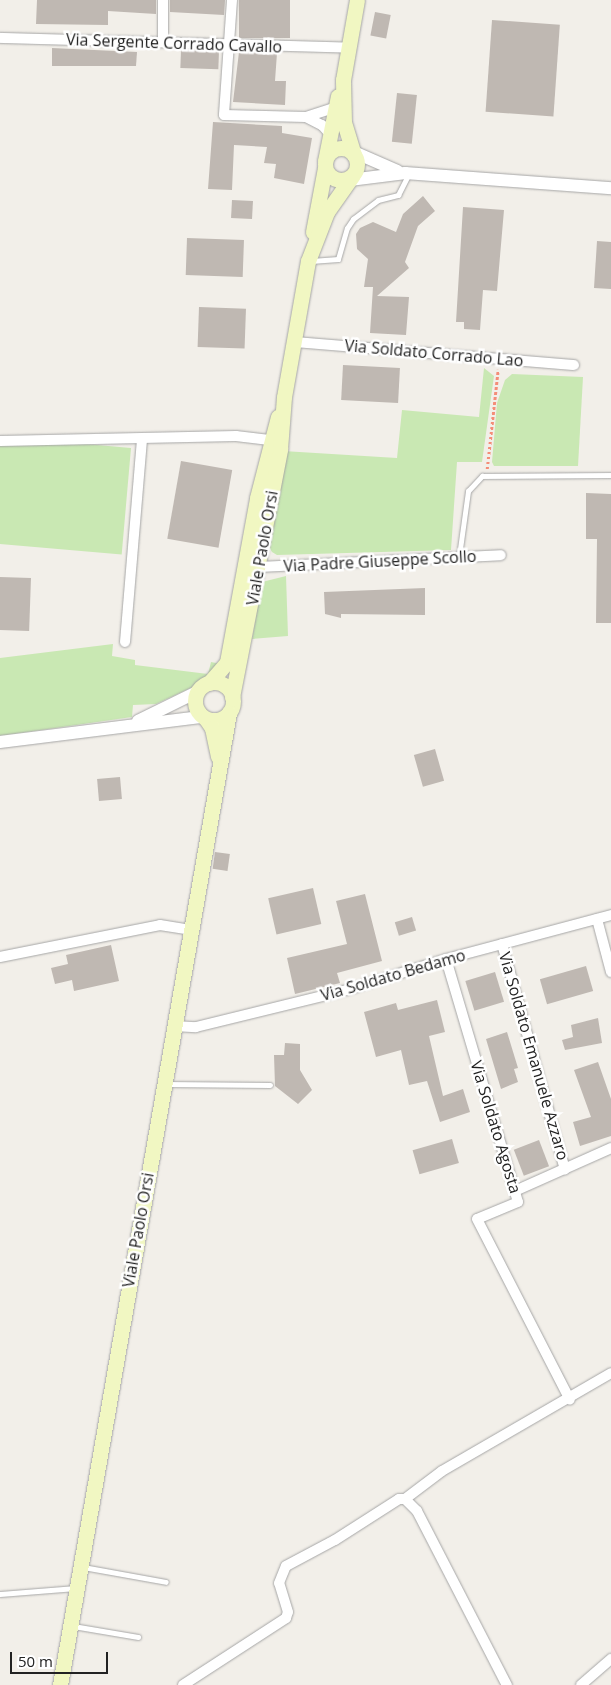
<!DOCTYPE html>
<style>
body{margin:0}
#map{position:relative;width:611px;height:1685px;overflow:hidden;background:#f2efe9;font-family:"Open Sans",sans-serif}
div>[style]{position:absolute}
.grass>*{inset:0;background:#c9e8b3;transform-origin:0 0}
.building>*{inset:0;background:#bfb8b2;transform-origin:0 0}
.path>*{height:2.5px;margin-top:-1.25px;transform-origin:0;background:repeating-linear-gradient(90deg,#f48d78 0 2.5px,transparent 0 5px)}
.roads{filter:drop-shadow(0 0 1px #a6a6a6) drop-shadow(0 0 1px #a6a6a6)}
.service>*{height:5px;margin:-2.5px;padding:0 2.5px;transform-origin:2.5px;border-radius:2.5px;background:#fff}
.minor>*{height:10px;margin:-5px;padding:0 5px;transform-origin:5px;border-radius:5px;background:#fff}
.tertiary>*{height:12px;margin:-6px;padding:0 6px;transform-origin:6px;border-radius:6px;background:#fff}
.secondary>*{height:15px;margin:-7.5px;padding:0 7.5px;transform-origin:7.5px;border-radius:7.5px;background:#f1f7c2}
.secondary>.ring{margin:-7.5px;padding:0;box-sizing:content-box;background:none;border:15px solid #f1f7c2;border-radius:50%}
span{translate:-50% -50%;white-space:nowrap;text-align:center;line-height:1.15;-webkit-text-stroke:5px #fff;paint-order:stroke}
.street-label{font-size:16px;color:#222}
.scale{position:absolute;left:10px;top:1652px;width:98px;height:22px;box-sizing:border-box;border:2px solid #222;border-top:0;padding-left:6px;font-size:15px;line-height:18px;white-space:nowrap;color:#222;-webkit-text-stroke:4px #fff;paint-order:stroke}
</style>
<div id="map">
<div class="grass">
<div style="clip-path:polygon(484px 368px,494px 376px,482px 462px,457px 462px,451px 550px,277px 555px,272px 552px,267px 544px,283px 451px,397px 458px,402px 410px,479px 417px)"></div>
<div style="clip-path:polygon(512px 374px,583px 377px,578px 466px,494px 466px,492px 462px,497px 403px,505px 380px)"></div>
<div style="left:131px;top:448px;width:107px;height:131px;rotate:95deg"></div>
<div style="clip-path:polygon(286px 576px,288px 636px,252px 639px,262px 582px)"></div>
<div style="clip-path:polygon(113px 644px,112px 656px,135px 660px,135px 665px,208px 674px,211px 662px,221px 664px,195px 686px,156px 704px,133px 705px,132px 717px,0 736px,0 658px)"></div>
</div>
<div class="building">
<div style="clip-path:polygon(37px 0,156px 0,156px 14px,108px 11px,108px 25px,36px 24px)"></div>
<div style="clip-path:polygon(170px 0,225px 0,224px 15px,170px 12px)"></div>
<div style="left:239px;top:0;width:51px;height:38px"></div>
<div style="left:375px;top:12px;width:16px;height:24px;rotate:11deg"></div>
<div style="left:492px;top:20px;width:68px;height:92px;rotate:4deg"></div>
<div style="clip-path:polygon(52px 48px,137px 52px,136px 66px,52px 66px)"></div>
<div style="left:181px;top:50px;width:38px;height:18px;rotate:2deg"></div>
<div style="clip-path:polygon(239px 52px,277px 53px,275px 81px,286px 81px,285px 105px,233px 102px)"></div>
<div style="left:397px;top:93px;width:20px;height:49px;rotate:6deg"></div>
<div style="clip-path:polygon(213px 122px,282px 126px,282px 133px,312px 138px,304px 184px,274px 178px,276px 164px,264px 163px,267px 147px,234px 145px,232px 190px,208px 189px)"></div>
<div style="clip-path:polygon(423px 196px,435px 211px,418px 226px,405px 262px,409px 268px,377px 296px,409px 297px,406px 335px,370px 333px,373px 287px,364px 287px,368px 259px,357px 249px,356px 234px,360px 228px,373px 222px,396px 232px,403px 214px)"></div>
<div style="left:232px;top:200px;width:21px;height:18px;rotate:3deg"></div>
<div style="clip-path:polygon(463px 207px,504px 210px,497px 291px,483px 290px,480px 330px,464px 329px,464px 322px,456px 322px)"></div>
<div style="left:187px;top:238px;width:57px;height:37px;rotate:2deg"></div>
<div style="clip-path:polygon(597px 241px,611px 242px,611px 289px,594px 288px)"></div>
<div style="left:199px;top:307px;width:47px;height:40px;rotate:2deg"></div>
<div style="left:343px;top:365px;width:57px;height:35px;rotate:3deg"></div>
<div style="left:181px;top:461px;width:52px;height:79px;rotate:10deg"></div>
<div style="clip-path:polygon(586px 493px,611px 494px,611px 623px,596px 623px,597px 539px,586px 539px)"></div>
<div style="left:0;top:577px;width:31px;height:53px;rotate:2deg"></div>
<div style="clip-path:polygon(425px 588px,425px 615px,341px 614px,341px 618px,325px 614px,324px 592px)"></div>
<div style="left:435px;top:749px;width:33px;height:22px;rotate:74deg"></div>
<div style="left:120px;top:777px;width:22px;height:23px;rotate:85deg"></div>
<div style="left:215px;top:852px;width:15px;height:17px;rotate:8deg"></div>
<div style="left:313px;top:888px;width:37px;height:46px;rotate:77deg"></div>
<div style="clip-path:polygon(365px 894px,382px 961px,337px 973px,340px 983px,295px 994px,287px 958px,347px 944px,336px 901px)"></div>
<div style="left:412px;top:917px;width:14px;height:18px;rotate:73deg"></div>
<div style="clip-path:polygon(111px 945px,119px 981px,74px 991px,72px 980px,55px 984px,51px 968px,68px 964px,66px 955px)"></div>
<div style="left:586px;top:966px;width:26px;height:48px;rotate:74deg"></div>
<div style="left:495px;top:972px;width:31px;height:31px;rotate:73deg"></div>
<div style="clip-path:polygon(437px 1000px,445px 1032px,429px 1036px,443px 1096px,463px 1089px,470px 1112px,440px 1122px,427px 1081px,409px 1085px,401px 1050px,376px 1057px,364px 1012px,396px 1003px,398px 1010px)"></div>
<div style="clip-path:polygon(598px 1018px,602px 1043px,565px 1050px,562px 1040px,573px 1037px,571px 1025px)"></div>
<div style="clip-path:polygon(507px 1032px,518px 1068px,514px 1069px,518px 1082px,501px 1089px,486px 1039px)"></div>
<div style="clip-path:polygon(285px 1043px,300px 1044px,300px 1070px,312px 1090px,298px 1104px,275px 1086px,274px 1055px,284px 1055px)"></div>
<div style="clip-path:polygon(598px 1062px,611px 1099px,611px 1136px,580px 1146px,573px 1122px,591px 1117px,574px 1070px)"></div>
<div style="left:452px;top:1139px;width:25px;height:41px;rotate:74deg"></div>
<div style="left:539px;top:1140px;width:28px;height:27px;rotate:69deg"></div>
</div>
<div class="path">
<div style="left:487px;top:469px;width:100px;rotate:-83.7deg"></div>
</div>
<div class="roads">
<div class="service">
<div style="left:311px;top:261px;width:27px;rotate:-4deg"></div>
<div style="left:338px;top:259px;width:32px;rotate:-74deg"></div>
<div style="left:347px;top:228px;width:11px;rotate:-56deg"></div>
<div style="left:353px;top:219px;width:31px;rotate:-37deg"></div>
<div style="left:378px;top:200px;width:21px;rotate:-14deg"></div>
<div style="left:398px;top:195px;width:25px;rotate:-63deg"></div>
<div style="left:459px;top:556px;width:66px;rotate:-82.1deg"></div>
<div style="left:468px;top:491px;width:21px;rotate:-47deg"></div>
<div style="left:482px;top:476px;width:129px;rotate:-0.4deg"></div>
<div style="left:166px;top:1084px;width:104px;rotate:0.6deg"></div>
<div style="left:83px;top:1567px;width:84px;rotate:10.2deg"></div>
<div style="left:0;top:1594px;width:76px;rotate:-4.5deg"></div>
<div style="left:73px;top:1626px;width:66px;rotate:9.6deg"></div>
</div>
<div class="minor">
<div style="left:163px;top:0;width:42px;rotate:90deg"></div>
<div style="left:232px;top:0;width:115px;rotate:94deg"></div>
<div style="left:224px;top:115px;width:82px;rotate:1.4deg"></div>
<div style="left:306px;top:117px;width:29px;rotate:-18deg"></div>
<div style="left:0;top:38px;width:348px;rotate:1.6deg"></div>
<div style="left:306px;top:117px;width:18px;rotate:27deg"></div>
<div style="left:322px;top:125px;width:11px;rotate:49deg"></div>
<div style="left:294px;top:342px;width:281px;rotate:4.7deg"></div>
<div style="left:0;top:441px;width:236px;rotate:-1.2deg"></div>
<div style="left:236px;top:436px;width:42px;rotate:6.8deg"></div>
<div style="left:259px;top:567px;width:242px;rotate:-2.8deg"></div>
<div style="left:125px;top:642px;width:204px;rotate:-85.2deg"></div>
<div style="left:597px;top:919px;width:55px;rotate:75.2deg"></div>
<div style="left:502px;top:944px;width:234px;rotate:74.4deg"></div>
<div style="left:0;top:957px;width:163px;rotate:-11.3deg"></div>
<div style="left:160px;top:925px;width:31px;rotate:9deg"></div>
<div style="left:446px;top:959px;width:253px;rotate:73.5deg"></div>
<div style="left:518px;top:1202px;width:44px;rotate:157.5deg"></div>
<div style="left:477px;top:1219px;width:203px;rotate:62.8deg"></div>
<div style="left:174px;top:1026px;width:22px;rotate:3deg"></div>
<div style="left:196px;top:1027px;width:155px;rotate:-13.8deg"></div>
<div style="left:347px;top:990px;width:104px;rotate:-17.4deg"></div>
<div style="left:446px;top:959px;width:171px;rotate:-14.9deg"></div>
<div style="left:515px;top:1191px;width:105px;rotate:-24.1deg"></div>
<div style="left:405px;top:1499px;width:46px;rotate:-37.1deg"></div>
<div style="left:442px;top:1471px;width:195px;rotate:-30.1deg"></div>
<div style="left:183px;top:1685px;width:123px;rotate:-33deg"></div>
<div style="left:286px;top:1618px;width:6px;rotate:-72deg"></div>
<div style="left:288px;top:1612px;width:30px;rotate:-107deg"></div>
<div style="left:279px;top:1583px;width:18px;rotate:-68deg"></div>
<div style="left:286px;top:1566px;width:55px;rotate:-28deg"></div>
<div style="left:335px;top:1540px;width:76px;rotate:-32.6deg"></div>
<div style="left:399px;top:1499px;width:6px"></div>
<div style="left:405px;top:1499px;width:17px;rotate:45deg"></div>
<div style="left:417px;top:1511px;width:196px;rotate:62.7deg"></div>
<div style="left:581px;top:1685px;width:40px;rotate:-41deg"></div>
</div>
<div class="tertiary">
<div style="left:347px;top:149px;width:55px;rotate:23.7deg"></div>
<div style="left:342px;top:181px;width:64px;rotate:-7.2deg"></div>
<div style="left:405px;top:173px;width:207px;rotate:4.2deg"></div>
<div style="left:138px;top:721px;width:66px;rotate:-26.2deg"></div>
<div style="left:0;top:742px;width:204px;rotate:-7.1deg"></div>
</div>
<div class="secondary">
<div class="ring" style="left:325px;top:148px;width:17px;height:17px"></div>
<div style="left:354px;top:155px;width:34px;rotate:-107deg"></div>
<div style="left:344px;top:122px;width:42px;rotate:-91.4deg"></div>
<div style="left:343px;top:80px;width:81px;rotate:-80.1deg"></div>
<div style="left:325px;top:161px;width:66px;rotate:-78.7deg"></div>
<div style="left:313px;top:232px;width:65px;rotate:-79.4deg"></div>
<div class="ring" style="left:195px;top:682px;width:23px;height:23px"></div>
<div style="left:209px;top:683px;width:28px;rotate:-49deg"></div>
<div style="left:227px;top:662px;width:167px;rotate:-79.6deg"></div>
<div style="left:257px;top:498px;width:84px;rotate:-75.5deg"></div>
<div style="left:232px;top:697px;width:253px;rotate:-79deg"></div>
<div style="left:280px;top:449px;width:52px;rotate:-85.6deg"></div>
<div style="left:284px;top:397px;width:138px;rotate:-80deg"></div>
<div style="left:308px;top:261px;width:53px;rotate:-68.8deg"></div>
<div style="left:327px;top:212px;width:45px;rotate:-54.9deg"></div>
<div style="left:206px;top:719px;width:11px;rotate:56deg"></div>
<div style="left:212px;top:728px;width:29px;rotate:78deg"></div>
<div style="left:60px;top:1685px;width:987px;rotate:-80.14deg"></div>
</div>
</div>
<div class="street-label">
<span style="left:174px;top:43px;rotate:2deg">Via Sergente Corrado Cavallo</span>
<span style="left:434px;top:353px;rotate:5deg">Via Soldato Corrado Lao</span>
<span style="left:262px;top:548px;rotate:-80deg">Viale Paolo Orsi</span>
<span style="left:380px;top:561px;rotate:-3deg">Via Padre Giuseppe Scollo</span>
<span style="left:393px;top:975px;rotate:-16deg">Via Soldato Bedamo</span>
<span style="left:534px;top:1056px;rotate:74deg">Via Soldato Emanuele Azzaro</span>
<span style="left:496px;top:1127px;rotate:73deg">Via Soldato Agosta</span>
<span style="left:138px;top:1230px;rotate:-80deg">Viale Paolo Orsi</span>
</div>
<div class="scale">50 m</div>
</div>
